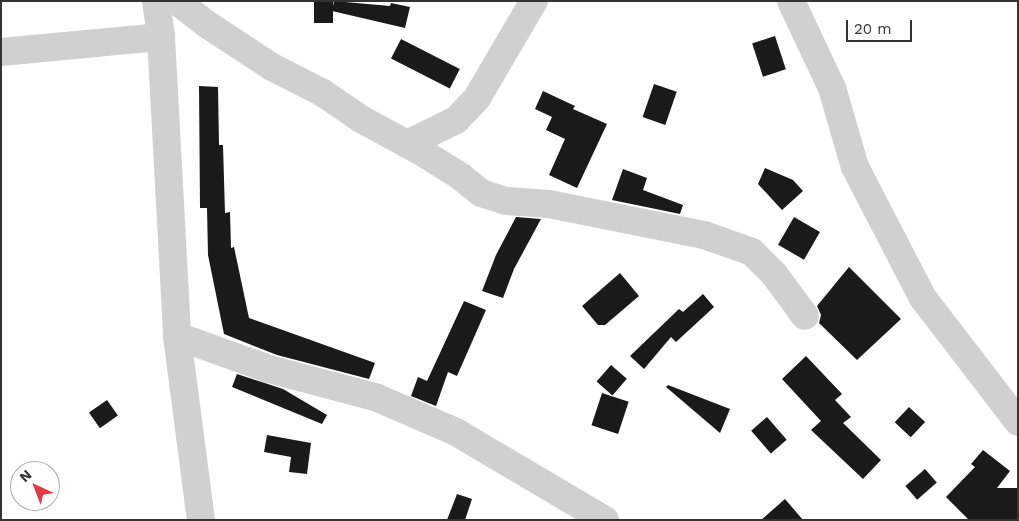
<!DOCTYPE html>
<style>
body{margin:0}
#map{position:relative;width:1019px;height:521px;overflow:hidden;background:#fff;font-family:"Work Sans",sans-serif}
div>[style]{position:absolute}
.building>*{inset:0;background:#1a1a1a;transform-origin:0 0}
.minor>*{height:28px;margin:-14px;padding:0 14px;transform-origin:14px;border-radius:14px;background:#d0d0d0}
span{translate:-50% -50%;white-space:nowrap;text-align:center;line-height:1.15;-webkit-text-stroke:5px #fff;paint-order:stroke}
.frame{position:absolute;inset:0;border:2px solid #333;pointer-events:none}
.north{position:absolute;left:10px;top:461px;width:50px;height:50px;box-sizing:border-box;background:#fff;border:1px solid #adadad;border-radius:50%;rotate:317deg;font-size:14px;font-weight:700;line-height:20px;text-align:center;color:#333}
.north::after{content:'';display:block;margin:auto;width:18px;height:22px;background:#e63946;clip-path:polygon(50% 0,100% 100%,50% 72%,0 100%)}
.scale{position:absolute;left:846px;top:20px;width:66px;height:22px;box-sizing:border-box;border:2px solid #333;border-top:0;padding-left:6px;font-size:15px;line-height:18px;white-space:nowrap;color:#333;-webkit-text-stroke:4px #fff;paint-order:stroke}
</style>
<div id="map">
<div class="building">
<div style="left:314px;top:1px;width:19px;height:22px"></div>
<div style="clip-path:polygon(334px 1px,390px 6px,391px 3px,410px 7px,405px 28px,332px 11px)"></div>
<div style="left:775px;top:36px;width:35px;height:24px;rotate:72deg"></div>
<div style="left:401px;top:39px;width:66px;height:22px;rotate:27deg"></div>
<div style="left:654px;top:84px;width:24px;height:35px;rotate:19deg"></div>
<div style="clip-path:polygon(199px 86px,218px 87px,219px 145px,223px 145px,225px 213px,230px 212px,231px 248px,234px 247px,249px 318px,375px 363px,369px 379px,277px 355px,224px 334px,208px 255px,207px 208px,200px 208px)"></div>
<div style="clip-path:polygon(543px 91px,575px 106px,573px 109px,607px 124px,577px 188px,549px 175px,565px 139px,546px 130px,552px 117px,535px 109px)"></div>
<div style="clip-path:polygon(765px 168px,793px 180px,803px 191px,782px 210px,758px 184px)"></div>
<div style="clip-path:polygon(623px 169px,647px 178px,643px 190px,683px 205px,680px 214px,612px 200px)"></div>
<div style="clip-path:polygon(516px 217px,541px 219px,514px 269px,503px 298px,482px 291px,496px 255px)"></div>
<div style="left:794px;top:217px;width:30px;height:32px;rotate:30deg"></div>
<div style="clip-path:polygon(849px 267px,901px 319px,857px 360px,819px 323px,821px 315px,817px 306px)"></div>
<div style="clip-path:polygon(620px 273px,639px 296px,605px 325px,598px 325px,582px 306px)"></div>
<div style="clip-path:polygon(703px 294px,714px 307px,676px 342px,671px 337px,644px 369px,630px 356px,679px 309px,683px 312px)"></div>
<div style="clip-path:polygon(464px 301px,486px 310px,457px 376px,448px 372px,436px 406px,411px 396px,418px 377px,427px 381px)"></div>
<div style="clip-path:polygon(806px 356px,842px 394px,835px 400px,851px 417px,843px 423px,881px 460px,863px 479px,811px 430px,821px 421px,782px 379px)"></div>
<div style="left:611px;top:365px;width:21px;height:22px;rotate:41deg"></div>
<div style="clip-path:polygon(237px 374px,283px 389px,327px 415px,322px 424px,232px 387px)"></div>
<div style="clip-path:polygon(668px 385px,730px 409px,720px 433px,666px 387px)"></div>
<div style="left:602px;top:393px;width:28px;height:34px;rotate:18deg"></div>
<div style="left:107px;top:400px;width:19px;height:22px;rotate:55deg"></div>
<div style="left:909px;top:407px;width:22px;height:21px;rotate:43deg"></div>
<div style="left:767px;top:417px;width:30px;height:21px;rotate:49deg"></div>
<div style="clip-path:polygon(267px 435px,311px 443px,307px 474px,289px 472px,291px 457px,264px 452px)"></div>
<div style="clip-path:polygon(983px 450px,1010px 471px,997px 488px,1017px 488px,1017px 520px,969px 520px,946px 497px,975px 467px,971px 464px)"></div>
<div style="left:925px;top:469px;width:18px;height:26px;rotate:49deg"></div>
<div style="clip-path:polygon(457px 494px,472px 499px,465px 520px,447px 520px)"></div>
<div style="clip-path:polygon(785px 499px,803px 520px,761px 520px)"></div>
</div>
<div class="minor">
<div style="left:156px;top:1px;width:36px;rotate:82deg"></div>
<div style="left:161px;top:37px;width:299px;rotate:86.9deg"></div>
<div style="left:177px;top:336px;width:186px;rotate:82.6deg"></div>
<div style="left:177px;top:1px;width:36px;rotate:38deg"></div>
<div style="left:205px;top:23px;width:80px;rotate:33.3deg"></div>
<div style="left:272px;top:67px;width:57px;rotate:27deg"></div>
<div style="left:323px;top:93px;width:46px;rotate:34.4deg"></div>
<div style="left:361px;top:119px;width:67px;rotate:28.5deg"></div>
<div style="left:420px;top:151px;width:47px;rotate:32deg"></div>
<div style="left:460px;top:176px;width:27px;rotate:39deg"></div>
<div style="left:481px;top:193px;width:26px;rotate:18deg"></div>
<div style="left:506px;top:201px;width:43px;rotate:4deg"></div>
<div style="left:549px;top:204px;width:158px;rotate:11.3deg"></div>
<div style="left:704px;top:235px;width:51px;rotate:19.5deg"></div>
<div style="left:752px;top:252px;width:31px;rotate:45deg"></div>
<div style="left:774px;top:274px;width:52px;rotate:53.6deg"></div>
<div style="left:791px;top:1px;width:96px;rotate:64.8deg"></div>
<div style="left:832px;top:88px;width:82px;rotate:73.8deg"></div>
<div style="left:855px;top:167px;width:148px;rotate:62.6deg"></div>
<div style="left:923px;top:298px;width:156px;rotate:52.5deg"></div>
<div style="left:1px;top:52px;width:161px;rotate:-5.4deg"></div>
<div style="left:407px;top:144px;width:55px;rotate:-26.1deg"></div>
<div style="left:456px;top:120px;width:30px;rotate:-46deg"></div>
<div style="left:477px;top:98px;width:113px;rotate:-59.6deg"></div>
<div style="left:177px;top:336px;width:98px;rotate:19.7deg"></div>
<div style="left:269px;top:369px;width:110px;rotate:14.8deg"></div>
<div style="left:375px;top:397px;width:88px;rotate:23.4deg"></div>
<div style="left:456px;top:432px;width:173px;rotate:30.6deg"></div>
</div>
<div class="frame"></div>
<div class="north">N</div>
<div class="scale">20 m</div>
</div>
